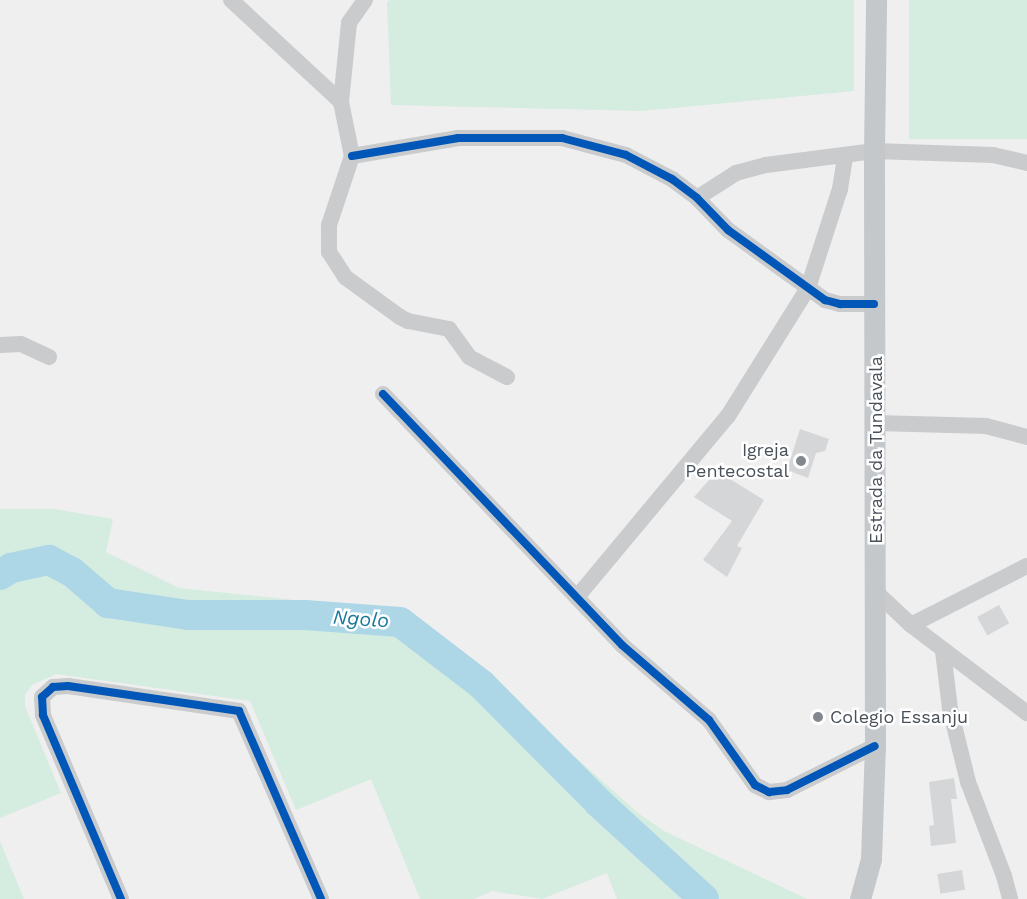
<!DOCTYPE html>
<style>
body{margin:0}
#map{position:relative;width:1027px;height:899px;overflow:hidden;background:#efefef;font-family:"Work Sans",sans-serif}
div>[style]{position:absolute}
.green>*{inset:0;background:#d5ece0;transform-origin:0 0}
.river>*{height:30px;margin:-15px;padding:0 15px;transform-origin:15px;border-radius:15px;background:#add7e7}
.building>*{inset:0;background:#d5d6d8;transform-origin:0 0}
.minor>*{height:16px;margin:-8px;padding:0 8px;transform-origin:8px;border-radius:8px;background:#cacbcd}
.major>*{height:21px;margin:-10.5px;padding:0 10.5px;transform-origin:10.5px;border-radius:10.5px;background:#c5c8cb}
.cycleway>*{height:8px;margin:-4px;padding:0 4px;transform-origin:4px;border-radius:4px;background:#0057b8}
.dots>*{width:16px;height:16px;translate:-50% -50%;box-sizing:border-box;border:3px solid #fff;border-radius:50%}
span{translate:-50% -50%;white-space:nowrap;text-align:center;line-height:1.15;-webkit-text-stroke:5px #fff;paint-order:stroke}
.street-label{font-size:18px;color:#485059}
.poi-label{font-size:18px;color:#485059}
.right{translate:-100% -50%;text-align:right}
.left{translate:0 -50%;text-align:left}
.water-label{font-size:20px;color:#1a789b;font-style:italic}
</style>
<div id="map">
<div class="green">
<div style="clip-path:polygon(390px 0,854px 0,854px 91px,641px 111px,391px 105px,387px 2px)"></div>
<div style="left:909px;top:0;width:118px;height:139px"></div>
<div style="clip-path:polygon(0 509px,54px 509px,113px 519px,106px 552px,179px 588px,381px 609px,412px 617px,452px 647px,638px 813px,664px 831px,807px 899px,617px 899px,607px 873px,542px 899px,492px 891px,474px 899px,420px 899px,371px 779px,296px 810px,250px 701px,56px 674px,32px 685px,25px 695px,25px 706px,61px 793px,0 818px)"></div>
<div style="clip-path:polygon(0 841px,11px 868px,24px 899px,0 899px)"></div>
</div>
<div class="river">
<div style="left:0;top:575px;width:13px;rotate:-32deg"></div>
<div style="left:11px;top:568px;width:39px;rotate:-12deg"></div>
<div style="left:49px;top:560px;width:26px;rotate:28deg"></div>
<div style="left:72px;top:572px;width:48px;rotate:40.7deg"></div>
<div style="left:108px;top:603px;width:81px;rotate:8.5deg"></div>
<div style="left:188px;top:615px;width:117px"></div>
<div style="left:305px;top:615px;width:95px;rotate:4.2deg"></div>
<div style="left:400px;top:622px;width:103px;rotate:37.5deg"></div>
<div style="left:482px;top:685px;width:166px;rotate:45.2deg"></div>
<div style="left:599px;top:803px;width:142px;rotate:42.4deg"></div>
</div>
<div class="building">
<div style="clip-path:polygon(800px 429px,829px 439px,825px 451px,816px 453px,808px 478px,787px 470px)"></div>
<div style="clip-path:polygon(717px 471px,764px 500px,737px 546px,742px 548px,727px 577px,703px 560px,732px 521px,694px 497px)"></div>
<div style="left:999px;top:605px;width:21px;height:25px;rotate:61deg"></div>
<div style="clip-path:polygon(954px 778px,957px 799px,951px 799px,956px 843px,931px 846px,929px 826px,934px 825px,929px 782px)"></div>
<div style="left:962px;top:870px;width:20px;height:25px;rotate:81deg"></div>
</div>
<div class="minor">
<div style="left:231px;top:0;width:150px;rotate:42.8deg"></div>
<div style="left:365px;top:0;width:28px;rotate:125deg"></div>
<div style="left:349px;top:23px;width:79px;rotate:95.8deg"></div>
<div style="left:341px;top:102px;width:55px;rotate:78.5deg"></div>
<div style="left:352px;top:156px;width:73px;rotate:108.4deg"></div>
<div style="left:329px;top:225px;width:27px;rotate:90deg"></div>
<div style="left:329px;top:252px;width:30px;rotate:57deg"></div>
<div style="left:345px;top:277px;width:68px;rotate:36deg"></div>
<div style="left:400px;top:317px;width:9px;rotate:27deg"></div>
<div style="left:408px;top:321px;width:42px;rotate:11deg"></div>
<div style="left:449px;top:329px;width:34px;rotate:54deg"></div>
<div style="left:469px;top:357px;width:43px;rotate:27.8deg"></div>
<div style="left:352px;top:156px;width:108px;rotate:-9.6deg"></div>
<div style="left:458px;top:138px;width:104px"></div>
<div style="left:562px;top:138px;width:66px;rotate:14.9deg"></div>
<div style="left:626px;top:155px;width:52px;rotate:27.6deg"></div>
<div style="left:672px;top:179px;width:31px;rotate:37deg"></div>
<div style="left:697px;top:198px;width:45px;rotate:45.9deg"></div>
<div style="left:728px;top:230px;width:120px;rotate:35.8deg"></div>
<div style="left:825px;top:300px;width:16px;rotate:15deg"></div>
<div style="left:840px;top:304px;width:34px"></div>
<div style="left:697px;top:198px;width:46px;rotate:-32.7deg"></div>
<div style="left:736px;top:173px;width:31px;rotate:-15deg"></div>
<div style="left:766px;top:165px;width:109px;rotate:-7.4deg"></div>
<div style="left:874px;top:151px;width:119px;rotate:1.9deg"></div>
<div style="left:993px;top:155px;width:35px;rotate:13deg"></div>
<div style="left:0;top:345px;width:21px;rotate:-3deg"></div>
<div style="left:21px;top:344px;width:31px;rotate:25deg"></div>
<div style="left:383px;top:394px;width:347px;rotate:46.4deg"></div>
<div style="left:622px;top:645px;width:115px;rotate:40.8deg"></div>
<div style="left:709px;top:720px;width:80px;rotate:54.7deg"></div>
<div style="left:755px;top:785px;width:16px;rotate:27deg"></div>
<div style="left:769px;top:792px;width:18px;rotate:-6deg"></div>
<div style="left:787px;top:790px;width:98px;rotate:-26.6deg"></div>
<div style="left:876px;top:423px;width:110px;rotate:1.6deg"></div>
<div style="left:986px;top:426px;width:42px;rotate:15deg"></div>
<div style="left:876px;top:592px;width:48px;rotate:43.3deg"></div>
<div style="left:911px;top:625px;width:146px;rotate:37.2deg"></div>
<div style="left:577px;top:597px;width:236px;rotate:-50.2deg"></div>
<div style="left:728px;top:416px;width:151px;rotate:-58deg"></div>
<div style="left:808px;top:288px;width:104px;rotate:-72.1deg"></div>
<div style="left:840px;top:189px;width:33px;rotate:-81deg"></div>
<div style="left:911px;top:625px;width:130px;rotate:-27deg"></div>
<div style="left:943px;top:651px;width:58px;rotate:83.1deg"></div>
<div style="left:950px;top:709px;width:75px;rotate:76.1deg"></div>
<div style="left:968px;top:782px;width:101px;rotate:69deg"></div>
<div style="left:1004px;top:876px;width:24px;rotate:75deg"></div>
<div style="left:121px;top:899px;width:200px;rotate:-113deg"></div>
<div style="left:43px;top:715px;width:18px;rotate:-93deg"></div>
<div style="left:42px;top:697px;width:15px;rotate:-42deg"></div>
<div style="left:53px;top:687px;width:15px;rotate:-4deg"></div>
<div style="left:68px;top:686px;width:173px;rotate:8.3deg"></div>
<div style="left:239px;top:711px;width:205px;rotate:66.4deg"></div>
</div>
<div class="major">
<div style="left:860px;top:899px;width:41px;rotate:-74.6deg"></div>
<div style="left:871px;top:859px;width:113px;rotate:-88deg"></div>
<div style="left:875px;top:746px;width:595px;rotate:-90.1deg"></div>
<div style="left:874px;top:151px;width:151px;rotate:-89.2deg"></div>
</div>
<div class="cycleway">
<div style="left:352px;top:156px;width:108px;rotate:-9.6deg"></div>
<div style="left:458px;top:138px;width:104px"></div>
<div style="left:562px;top:138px;width:66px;rotate:14.9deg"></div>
<div style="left:626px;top:155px;width:52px;rotate:27.6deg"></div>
<div style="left:672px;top:179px;width:31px;rotate:37deg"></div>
<div style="left:697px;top:198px;width:45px;rotate:45.9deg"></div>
<div style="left:728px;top:230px;width:120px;rotate:35.8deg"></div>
<div style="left:825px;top:300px;width:16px;rotate:15deg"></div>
<div style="left:840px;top:304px;width:34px"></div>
<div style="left:383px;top:394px;width:347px;rotate:46.4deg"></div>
<div style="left:622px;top:645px;width:115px;rotate:40.8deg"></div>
<div style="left:709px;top:720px;width:80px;rotate:54.7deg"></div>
<div style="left:755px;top:785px;width:16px;rotate:27deg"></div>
<div style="left:769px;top:792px;width:18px;rotate:-6deg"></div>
<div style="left:787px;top:790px;width:98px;rotate:-26.6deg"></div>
<div style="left:121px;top:899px;width:200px;rotate:-113deg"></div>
<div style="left:43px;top:715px;width:18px;rotate:-93deg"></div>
<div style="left:42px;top:697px;width:15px;rotate:-42deg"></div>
<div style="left:53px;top:687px;width:15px;rotate:-4deg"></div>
<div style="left:68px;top:686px;width:173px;rotate:8.3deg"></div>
<div style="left:239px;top:711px;width:205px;rotate:66.4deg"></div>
</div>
<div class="dots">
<div style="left:801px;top:461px;background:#82888e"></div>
<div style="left:818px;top:717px;background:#82888e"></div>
</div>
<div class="street-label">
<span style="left:876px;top:450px;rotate:-90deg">Estrada da Tundavala</span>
</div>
<div class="poi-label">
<span class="right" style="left:789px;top:461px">Igreja<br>Pentecostal</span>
<span class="left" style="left:830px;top:717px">Colegio Essanju</span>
</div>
<div class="water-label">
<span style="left:361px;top:619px;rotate:4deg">Ngolo</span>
</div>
</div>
